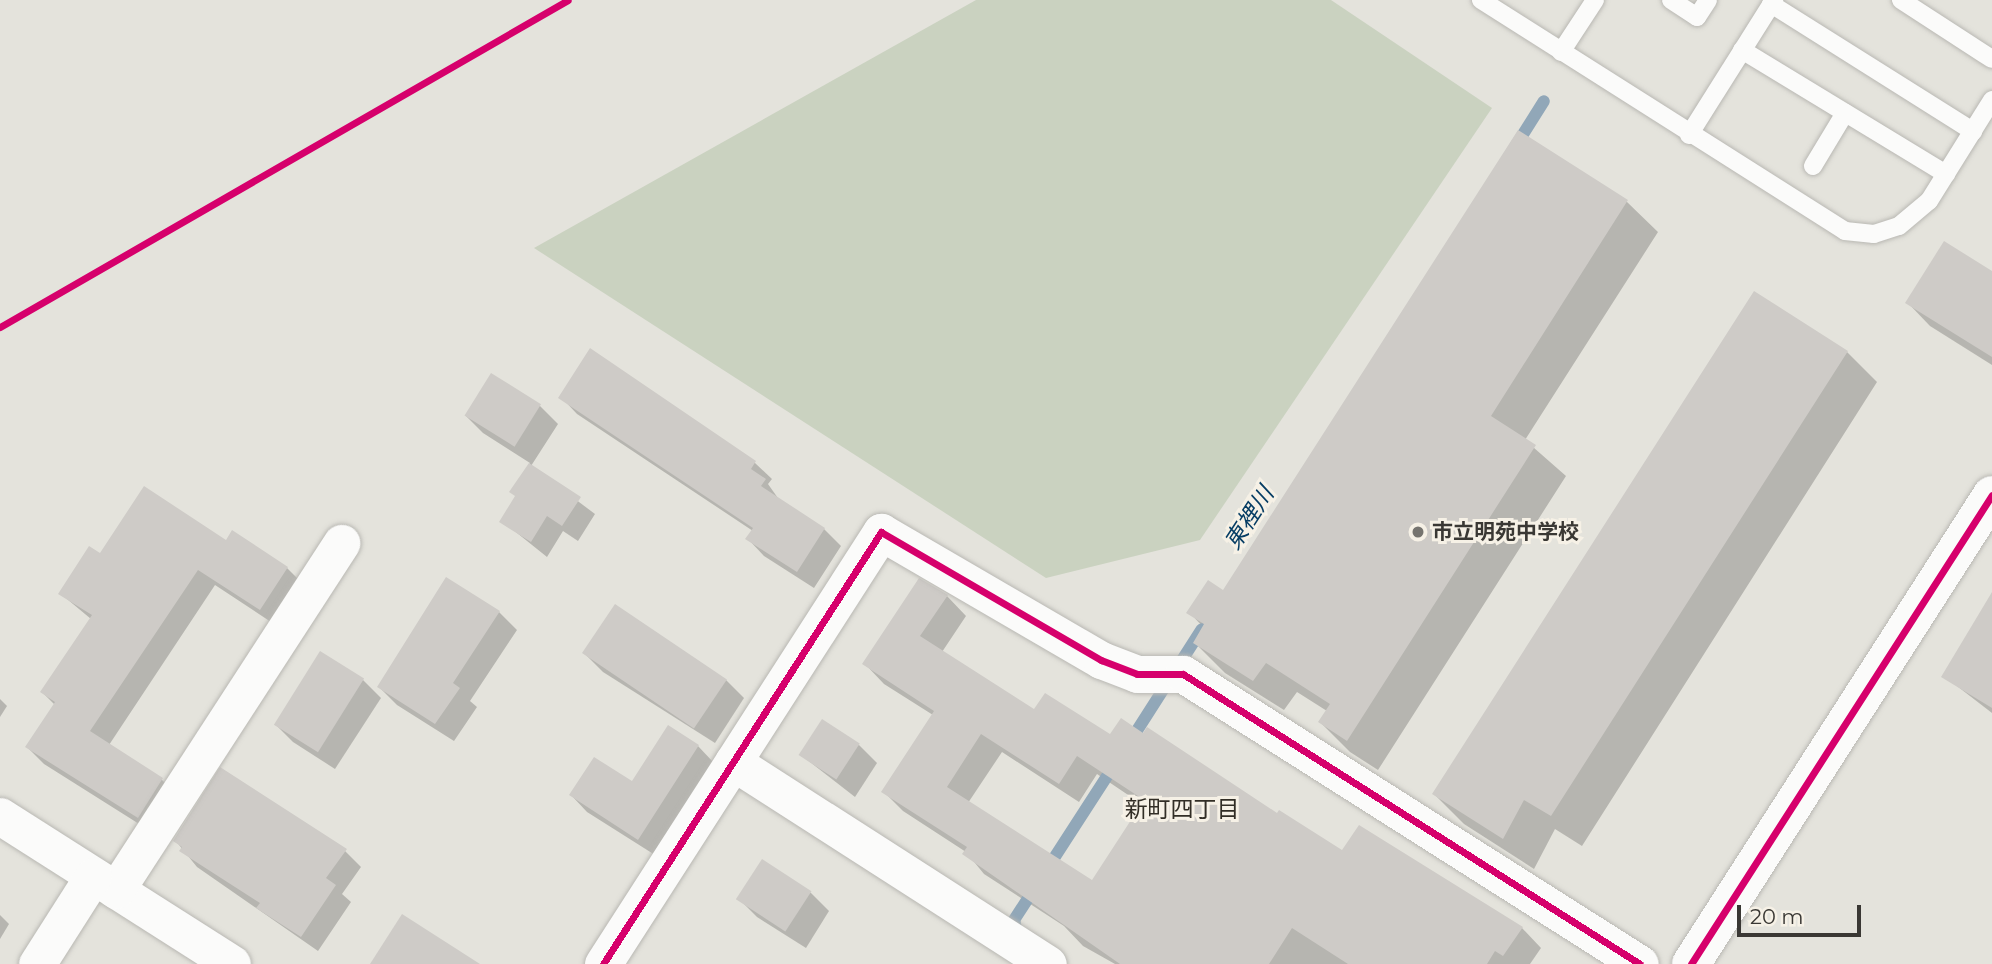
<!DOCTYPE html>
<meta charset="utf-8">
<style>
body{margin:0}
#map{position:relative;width:1992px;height:964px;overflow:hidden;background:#e4e3dc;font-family:Montserrat,"Noto Sans JP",sans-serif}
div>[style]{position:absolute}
.green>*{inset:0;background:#cad2c0}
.shadow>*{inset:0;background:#0003}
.stream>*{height:12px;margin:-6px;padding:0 6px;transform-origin:6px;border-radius:6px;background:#91a7b8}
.building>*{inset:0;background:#cecbc7;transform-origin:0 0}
.roads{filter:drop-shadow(0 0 2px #b9b8b3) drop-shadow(0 0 2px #b9b8b3)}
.service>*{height:18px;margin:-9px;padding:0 9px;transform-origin:9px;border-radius:9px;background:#fbfbfa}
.minor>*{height:37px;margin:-18.5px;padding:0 18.5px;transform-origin:18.5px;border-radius:18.5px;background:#fbfbfa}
.tertiary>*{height:38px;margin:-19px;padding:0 19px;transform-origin:19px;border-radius:19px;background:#fbfbfa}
.cycleway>*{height:7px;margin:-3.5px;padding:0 3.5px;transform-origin:3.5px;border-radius:3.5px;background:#d6006c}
.dots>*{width:19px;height:19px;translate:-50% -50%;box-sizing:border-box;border:4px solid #f6f1e6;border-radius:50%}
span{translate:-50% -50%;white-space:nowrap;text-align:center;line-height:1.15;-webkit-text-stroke:6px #f6f1e6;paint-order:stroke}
.poi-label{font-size:21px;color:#3a3834;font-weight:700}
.left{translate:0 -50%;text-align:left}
.water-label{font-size:23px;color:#063d64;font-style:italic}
.neighbourhood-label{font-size:23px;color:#322e26}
.scale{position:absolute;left:1737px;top:905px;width:124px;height:32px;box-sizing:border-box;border:4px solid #3a3834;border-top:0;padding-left:9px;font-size:21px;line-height:24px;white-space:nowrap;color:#3a3834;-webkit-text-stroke:5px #f6f1e6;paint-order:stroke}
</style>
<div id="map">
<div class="green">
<div style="clip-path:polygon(976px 0,1331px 0,1492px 108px,1200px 540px,1046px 578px,534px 248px)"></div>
</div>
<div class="shadow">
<div style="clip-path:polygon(1518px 133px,1627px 202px,1658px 232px,1525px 440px,1566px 476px,1378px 770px,1350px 752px,1320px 722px,1327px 711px,1297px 692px,1284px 710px,1225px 673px,1195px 643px,1204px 628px,1189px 612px,1224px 592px)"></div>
<div style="clip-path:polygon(1992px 273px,1992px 365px,1930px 326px,1907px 302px)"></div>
<div style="clip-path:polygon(591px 350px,755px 463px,772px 479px,768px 484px,780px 501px,824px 529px,841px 546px,814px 588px,764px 556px,748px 539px,753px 531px,577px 414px,561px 397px)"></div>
<div style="clip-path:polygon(1847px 352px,1877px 382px,1582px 846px,1555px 829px,1534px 869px,1464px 824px,1434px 794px)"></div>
<div style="clip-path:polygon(540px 406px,558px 424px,531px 466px,595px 514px,578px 541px,563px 531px,547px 557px,502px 521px,517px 497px,512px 492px,530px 463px,483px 433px,465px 415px)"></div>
<div style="clip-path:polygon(227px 542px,287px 568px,304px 585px,277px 626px,215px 585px,109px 745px,162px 780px,179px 797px,155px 834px,44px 764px,27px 747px,55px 705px,42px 692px,91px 619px,61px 594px,100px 555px)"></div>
<div style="clip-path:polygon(evenodd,947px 596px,966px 616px,942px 652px,1035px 712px,1110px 737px,1277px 816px,1343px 853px,1522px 928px,1541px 948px,1530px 964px,1115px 964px,1083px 946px,1064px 926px,984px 874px,966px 852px,903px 811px,883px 791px,933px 715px,884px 684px,865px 664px,947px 596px,1002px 752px,1079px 802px,1097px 774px,1143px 805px,1092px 882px,968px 803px,1002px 752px)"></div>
<div style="clip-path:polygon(616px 606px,726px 680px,744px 698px,715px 743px,603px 672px,585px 654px)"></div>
<div style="clip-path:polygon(499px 612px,517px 630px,470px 701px,477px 707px,454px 741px,397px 705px,379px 687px)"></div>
<div style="clip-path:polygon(1992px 614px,1992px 713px,1944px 676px)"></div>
<div style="clip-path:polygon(363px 680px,381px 698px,335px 769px,293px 742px,275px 724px)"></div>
<div style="clip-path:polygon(0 699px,7px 706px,0 717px)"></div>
<div style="clip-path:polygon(859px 745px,877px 763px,855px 797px,801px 755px)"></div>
<div style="clip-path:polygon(698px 746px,714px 763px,655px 855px,587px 812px,571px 795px,632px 783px)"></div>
<div style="clip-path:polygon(175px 840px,345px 851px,361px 867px,342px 894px,351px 902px,318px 951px,197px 867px)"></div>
<div style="clip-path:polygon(762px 862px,811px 893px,829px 911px,806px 948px,757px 917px,739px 899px)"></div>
<div style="clip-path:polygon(0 915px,9px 924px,0 939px)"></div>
</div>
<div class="stream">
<div style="left:1515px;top:147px;width:54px;rotate:-57.8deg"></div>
<div style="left:1129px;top:743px;width:135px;rotate:-57.4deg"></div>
<div style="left:1047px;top:869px;width:125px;rotate:-57.1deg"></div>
<div style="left:1018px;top:936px;width:16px;rotate:-104deg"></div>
<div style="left:1014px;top:920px;width:38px;rotate:-57deg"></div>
</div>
<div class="building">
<div style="clip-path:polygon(1518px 130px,1628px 200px,1491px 416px,1536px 445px,1347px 741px,1318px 722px,1330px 704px,1266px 663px,1253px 681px,1193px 643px,1204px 624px,1186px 613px,1208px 580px,1223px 590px)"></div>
<div style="clip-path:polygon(1944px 241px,1992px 271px,1992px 357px,1905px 303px)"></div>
<div style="clip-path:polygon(1754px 291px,1848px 351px,1551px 816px,1524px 800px,1503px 839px,1432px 794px)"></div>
<div style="clip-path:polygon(590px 348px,756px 461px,751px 469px,766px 479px,761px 486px,825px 528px,797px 572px,745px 539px,753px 528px,558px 398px)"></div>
<div style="left:491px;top:373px;width:59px;height:50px;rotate:32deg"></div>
<div style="clip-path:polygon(529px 463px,581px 497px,562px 526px,547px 516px,531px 542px,499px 522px,515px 496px,509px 492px)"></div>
<div style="clip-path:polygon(144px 486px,226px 540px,232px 530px,288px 567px,260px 610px,198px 570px,90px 731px,163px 778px,138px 818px,25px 747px,55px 702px,40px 692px,92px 615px,58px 594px,89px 546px,100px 553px)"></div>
<div style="clip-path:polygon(446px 577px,500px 611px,453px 683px,460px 688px,435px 724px,377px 687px)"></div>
<div style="clip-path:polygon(evenodd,919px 578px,948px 595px,920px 636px,1034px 709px,1045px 693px,1110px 734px,1121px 718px,1143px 733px,1147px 727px,1277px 813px,1279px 810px,1342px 850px,1359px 825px,1523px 927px,1503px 956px,1495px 951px,1487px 964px,1348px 964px,1292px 928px,1269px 964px,1120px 964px,962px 854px,967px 847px,881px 792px,934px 711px,862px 664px,919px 578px,981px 734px,1059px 784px,1077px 756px,1144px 800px,1092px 880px,947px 787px,981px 734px)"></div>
<div style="clip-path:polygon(1992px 592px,1992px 708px,1941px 677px)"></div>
<div style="left:615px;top:604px;width:135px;height:59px;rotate:34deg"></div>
<div style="left:320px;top:651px;width:52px;height:87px;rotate:32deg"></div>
<div style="left:822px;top:719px;width:45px;height:43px;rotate:33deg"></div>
<div style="clip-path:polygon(668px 725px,699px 745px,638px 840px,569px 795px,594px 757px,632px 781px)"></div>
<div style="clip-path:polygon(220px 767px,347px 849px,326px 878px,336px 885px,301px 937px,256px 908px,260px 903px,179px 851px,182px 847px,173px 841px)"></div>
<div style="left:762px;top:859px;width:59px;height:48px;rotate:33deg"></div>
<div style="clip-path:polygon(402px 914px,480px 964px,370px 964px)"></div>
</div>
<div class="roads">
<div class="service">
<div style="left:1481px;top:0;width:431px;rotate:32.4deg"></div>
<div style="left:1845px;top:231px;width:29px;rotate:6deg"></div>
<div style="left:1874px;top:234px;width:26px;rotate:-18deg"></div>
<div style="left:1899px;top:226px;width:39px;rotate:-40deg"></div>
<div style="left:1929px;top:201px;width:119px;rotate:-58deg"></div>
<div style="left:1671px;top:0;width:31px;rotate:33deg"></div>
<div style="left:1697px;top:17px;width:20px;rotate:-57deg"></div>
<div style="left:1901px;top:0;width:108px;rotate:33deg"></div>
<div style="left:1771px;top:4px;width:239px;rotate:32.2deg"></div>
<div style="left:1742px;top:50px;width:239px;rotate:31.3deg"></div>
<div style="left:1561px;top:52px;width:62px;rotate:-56.8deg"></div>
<div style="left:1689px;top:135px;width:160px;rotate:-57.8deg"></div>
<div style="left:1813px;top:166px;width:62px;rotate:-58.9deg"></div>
</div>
<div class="minor">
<div style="left:733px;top:762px;width:374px;rotate:32.7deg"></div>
<div style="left:0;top:816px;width:275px;rotate:32.5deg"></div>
<div style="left:116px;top:890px;width:414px;rotate:-57deg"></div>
<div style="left:37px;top:964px;width:104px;rotate:-57.5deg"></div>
<div style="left:603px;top:964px;width:514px;rotate:-57.24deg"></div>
<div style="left:881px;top:532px;width:255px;rotate:30.2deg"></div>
<div style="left:1101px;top:660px;width:39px;rotate:21deg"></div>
<div style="left:1137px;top:674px;width:46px"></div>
<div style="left:1183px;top:674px;width:541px;rotate:32.4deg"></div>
</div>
<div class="tertiary">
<div style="left:1691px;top:964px;width:557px;rotate:-57.31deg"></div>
</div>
</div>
<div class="cycleway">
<div style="left:0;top:327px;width:655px;rotate:-29.93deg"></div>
<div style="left:603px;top:964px;width:514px;rotate:-57.24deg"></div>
<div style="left:881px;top:532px;width:255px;rotate:30.2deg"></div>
<div style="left:1101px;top:660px;width:39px;rotate:21deg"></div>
<div style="left:1137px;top:674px;width:46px"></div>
<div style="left:1183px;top:674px;width:541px;rotate:32.4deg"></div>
<div style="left:1691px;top:964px;width:557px;rotate:-57.31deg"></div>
</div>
<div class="dots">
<div style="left:1418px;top:532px;background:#76746f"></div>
</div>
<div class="poi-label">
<span class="left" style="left:1432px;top:532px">市立明苑中学校</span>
</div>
<div class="water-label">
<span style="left:1249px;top:518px;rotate:-57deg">東裡川</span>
</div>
<div class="neighbourhood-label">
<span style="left:1182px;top:809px">新町四丁目</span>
</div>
<div class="scale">20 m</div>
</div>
